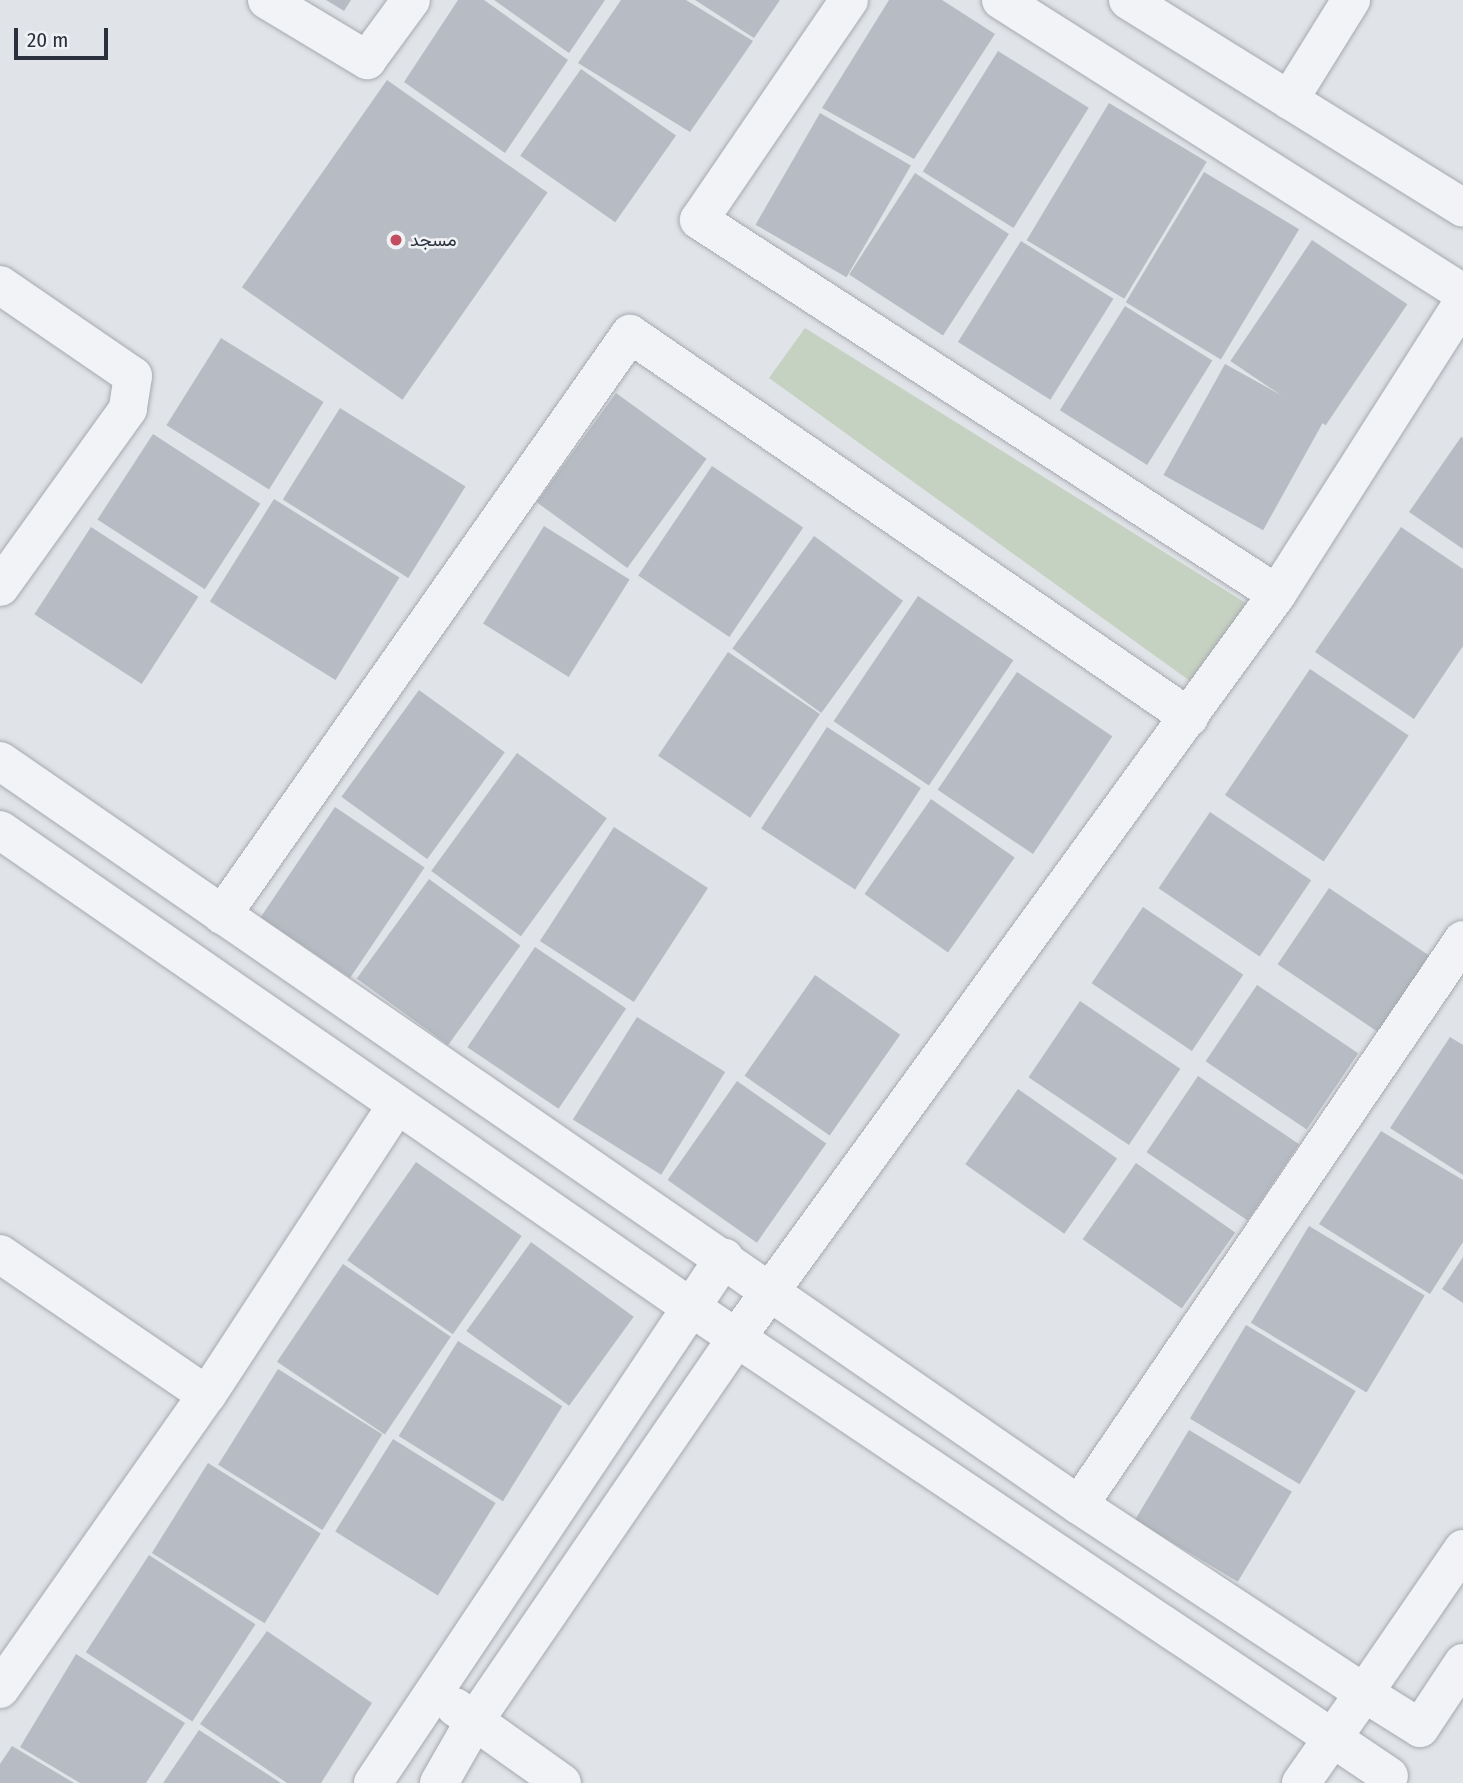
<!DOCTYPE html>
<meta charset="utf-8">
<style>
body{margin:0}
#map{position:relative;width:1463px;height:1783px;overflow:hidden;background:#e0e3e7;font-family:"Fira Sans Condensed",Vazirmatn,sans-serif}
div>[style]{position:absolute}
.green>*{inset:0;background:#c5d1c1}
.building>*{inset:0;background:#b7bcc4;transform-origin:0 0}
.roads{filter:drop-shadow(0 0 2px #a6aab1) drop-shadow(0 0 2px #a6aab1)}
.minor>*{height:38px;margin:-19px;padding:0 19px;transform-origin:19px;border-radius:19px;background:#f2f3f6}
.dots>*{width:19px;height:19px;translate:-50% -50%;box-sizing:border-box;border:4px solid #eff1f5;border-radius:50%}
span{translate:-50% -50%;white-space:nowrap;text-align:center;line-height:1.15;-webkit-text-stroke:5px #eff1f5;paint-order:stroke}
.poi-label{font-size:18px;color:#2a313d}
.left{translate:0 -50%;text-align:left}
.scale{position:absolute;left:14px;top:28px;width:94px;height:32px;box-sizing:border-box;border:4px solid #2a313d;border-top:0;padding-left:9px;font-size:21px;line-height:24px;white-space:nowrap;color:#2a313d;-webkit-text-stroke:5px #eff1f5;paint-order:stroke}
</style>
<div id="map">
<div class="green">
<div style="clip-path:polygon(805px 328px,1252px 607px,1197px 686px,769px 378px)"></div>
</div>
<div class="building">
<div style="clip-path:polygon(326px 0,351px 0,344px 11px)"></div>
<div style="clip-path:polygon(458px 0,484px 0,568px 60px,505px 153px,404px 82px)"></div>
<div style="clip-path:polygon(494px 0,605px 0,569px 53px)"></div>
<div style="clip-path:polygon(621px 0,686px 0,753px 41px,690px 132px,578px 63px)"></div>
<div style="clip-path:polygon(695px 0,780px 0,754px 38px)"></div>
<div style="clip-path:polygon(889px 0,942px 0,995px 34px,914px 159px,822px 108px)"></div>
<div style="left:998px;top:51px;width:107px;height:142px;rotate:32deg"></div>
<div style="left:581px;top:69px;width:116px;height:106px;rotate:35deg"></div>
<div style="left:387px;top:80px;width:196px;height:253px;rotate:35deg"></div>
<div style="left:1109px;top:103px;width:114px;height:160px;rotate:31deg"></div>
<div style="left:820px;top:113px;width:105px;height:129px;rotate:30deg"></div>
<div style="left:1204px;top:172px;width:111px;height:152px;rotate:31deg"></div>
<div style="left:915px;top:173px;width:112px;height:121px;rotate:33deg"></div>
<div style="left:1312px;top:240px;width:115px;height:146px;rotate:34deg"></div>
<div style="left:1021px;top:241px;width:109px;height:119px;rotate:32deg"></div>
<div style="left:1125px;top:306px;width:103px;height:123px;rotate:32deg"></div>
<div style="left:221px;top:338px;width:121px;height:103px;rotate:32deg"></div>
<div style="left:1225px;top:364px;width:114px;height:127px;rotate:29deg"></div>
<div style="left:616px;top:393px;width:112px;height:135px;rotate:36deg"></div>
<div style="left:340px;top:408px;width:148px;height:108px;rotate:32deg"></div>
<div style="left:153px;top:434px;width:128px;height:102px;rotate:33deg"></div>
<div style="clip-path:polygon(1461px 437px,1463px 438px,1463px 549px,1409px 512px)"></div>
<div style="left:712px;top:466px;width:110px;height:132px;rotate:34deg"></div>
<div style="left:274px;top:499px;width:148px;height:121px;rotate:32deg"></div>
<div style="left:544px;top:526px;width:101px;height:115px;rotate:32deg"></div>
<div style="left:91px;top:527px;width:128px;height:104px;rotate:33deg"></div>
<div style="clip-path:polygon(1401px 527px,1463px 569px,1463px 646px,1414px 719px,1315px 652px)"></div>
<div style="left:814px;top:536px;width:110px;height:139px;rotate:36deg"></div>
<div style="left:918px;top:596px;width:115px;height:151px;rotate:34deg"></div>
<div style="left:728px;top:652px;width:111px;height:125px;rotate:34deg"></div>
<div style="left:1310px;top:669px;width:119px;height:152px;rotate:34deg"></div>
<div style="left:1017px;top:672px;width:115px;height:142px;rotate:34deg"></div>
<div style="left:419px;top:690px;width:106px;height:132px;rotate:36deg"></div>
<div style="left:827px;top:727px;width:112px;height:121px;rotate:33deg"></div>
<div style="left:517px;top:753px;width:111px;height:146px;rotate:36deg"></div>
<div style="left:931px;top:799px;width:102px;height:116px;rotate:35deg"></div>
<div style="left:335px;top:807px;width:108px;height:133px;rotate:34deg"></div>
<div style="left:1210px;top:812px;width:122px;height:92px;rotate:34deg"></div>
<div style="left:614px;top:827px;width:112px;height:136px;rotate:33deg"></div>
<div style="left:429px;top:879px;width:113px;height:123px;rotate:36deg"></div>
<div style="left:1329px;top:888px;width:122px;height:92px;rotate:34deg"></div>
<div style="left:1143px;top:907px;width:121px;height:92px;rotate:34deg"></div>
<div style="left:535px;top:947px;width:110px;height:121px;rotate:34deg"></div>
<div style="left:815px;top:975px;width:104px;height:123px;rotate:35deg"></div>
<div style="left:1257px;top:985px;width:122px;height:92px;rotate:34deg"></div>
<div style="left:1080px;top:1001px;width:121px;height:92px;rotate:34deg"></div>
<div style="left:637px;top:1017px;width:104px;height:121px;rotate:32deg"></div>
<div style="clip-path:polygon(1450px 1037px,1463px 1045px,1463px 1175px,1390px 1128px)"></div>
<div style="left:1198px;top:1076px;width:122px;height:92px;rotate:34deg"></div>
<div style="left:737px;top:1081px;width:109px;height:121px;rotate:35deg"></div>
<div style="left:1018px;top:1089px;width:121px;height:92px;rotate:35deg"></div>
<div style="clip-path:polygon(1381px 1131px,1463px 1180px,1463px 1242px,1430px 1294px,1319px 1224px)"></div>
<div style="left:416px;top:1162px;width:129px;height:120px;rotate:35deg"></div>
<div style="left:1136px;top:1163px;width:121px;height:93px;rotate:35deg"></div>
<div style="left:1309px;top:1226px;width:135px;height:113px;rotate:31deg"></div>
<div style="left:531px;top:1242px;width:127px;height:110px;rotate:36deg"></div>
<div style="clip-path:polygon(1463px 1257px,1463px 1303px,1442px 1289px)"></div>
<div style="left:343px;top:1264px;width:130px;height:118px;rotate:34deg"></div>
<div style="left:1246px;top:1325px;width:128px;height:109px;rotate:31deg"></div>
<div style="left:458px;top:1341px;width:123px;height:112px;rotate:32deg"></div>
<div style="left:278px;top:1369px;width:123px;height:113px;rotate:32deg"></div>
<div style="left:1189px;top:1430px;width:120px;height:105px;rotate:31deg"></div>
<div style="left:393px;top:1439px;width:121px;height:109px;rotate:32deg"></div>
<div style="left:208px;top:1463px;width:133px;height:106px;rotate:32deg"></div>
<div style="left:149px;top:1555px;width:127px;height:116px;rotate:33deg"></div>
<div style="clip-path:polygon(267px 1631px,372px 1703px,321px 1783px,287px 1783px,200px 1724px)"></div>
<div style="clip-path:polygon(76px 1654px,185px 1723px,146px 1783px,80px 1783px,20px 1747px)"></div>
<div style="clip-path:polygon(199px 1730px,281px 1783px,163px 1783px)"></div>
<div style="clip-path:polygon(12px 1746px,74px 1783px,0 1783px,0 1764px)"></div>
</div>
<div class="roads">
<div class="minor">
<div style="left:267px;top:0;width:117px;rotate:31deg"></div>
<div style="left:367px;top:60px;width:74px;rotate:-53.7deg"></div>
<div style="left:849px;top:0;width:266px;rotate:124.3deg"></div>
<div style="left:699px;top:220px;width:688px;rotate:32.91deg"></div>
<div style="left:1001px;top:0;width:547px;rotate:32.38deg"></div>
<div style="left:1128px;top:0;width:394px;rotate:31.8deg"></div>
<div style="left:1289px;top:100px;width:118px;rotate:-58.2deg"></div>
<div style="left:0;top:285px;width:161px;rotate:34.4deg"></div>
<div style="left:133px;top:376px;width:33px;rotate:99deg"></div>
<div style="left:128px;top:409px;width:219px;rotate:125.7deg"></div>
<div style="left:0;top:761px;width:1311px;rotate:34.59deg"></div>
<div style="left:1079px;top:1505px;width:341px;rotate:33.4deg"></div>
<div style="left:1364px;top:1693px;width:110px;rotate:125deg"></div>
<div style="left:0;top:830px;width:837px;rotate:34.64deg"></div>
<div style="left:689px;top:1306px;width:843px;rotate:33.88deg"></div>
<div style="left:222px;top:915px;width:710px;rotate:-54.92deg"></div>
<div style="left:630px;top:334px;width:678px;rotate:34.42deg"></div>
<div style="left:0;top:1254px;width:250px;rotate:34.3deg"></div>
<div style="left:1079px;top:1505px;width:683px;rotate:-55.8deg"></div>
<div style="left:1463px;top:1549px;width:175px;rotate:124.5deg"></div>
<div style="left:1364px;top:1693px;width:66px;rotate:32deg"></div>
<div style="left:1420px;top:1728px;width:78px;rotate:-56.5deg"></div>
<div style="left:0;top:1689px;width:360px;rotate:-54.9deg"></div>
<div style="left:207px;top:1395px;width:345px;rotate:-56.8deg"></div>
<div style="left:455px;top:1707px;width:131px;rotate:35.4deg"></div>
<div style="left:373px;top:1783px;width:632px;rotate:-56.23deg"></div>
<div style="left:439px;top:1783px;width:73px;rotate:-60.3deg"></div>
<div style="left:475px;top:1720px;width:464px;rotate:-55.6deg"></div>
<div style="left:737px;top:1337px;width:919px;rotate:-53.99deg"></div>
<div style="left:1277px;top:594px;width:346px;rotate:-57.5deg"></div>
</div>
</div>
<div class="dots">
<div style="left:396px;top:240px;background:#c24f60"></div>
</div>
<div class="poi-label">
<span class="left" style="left:410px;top:240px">مسجد</span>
</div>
<div class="scale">20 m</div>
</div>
